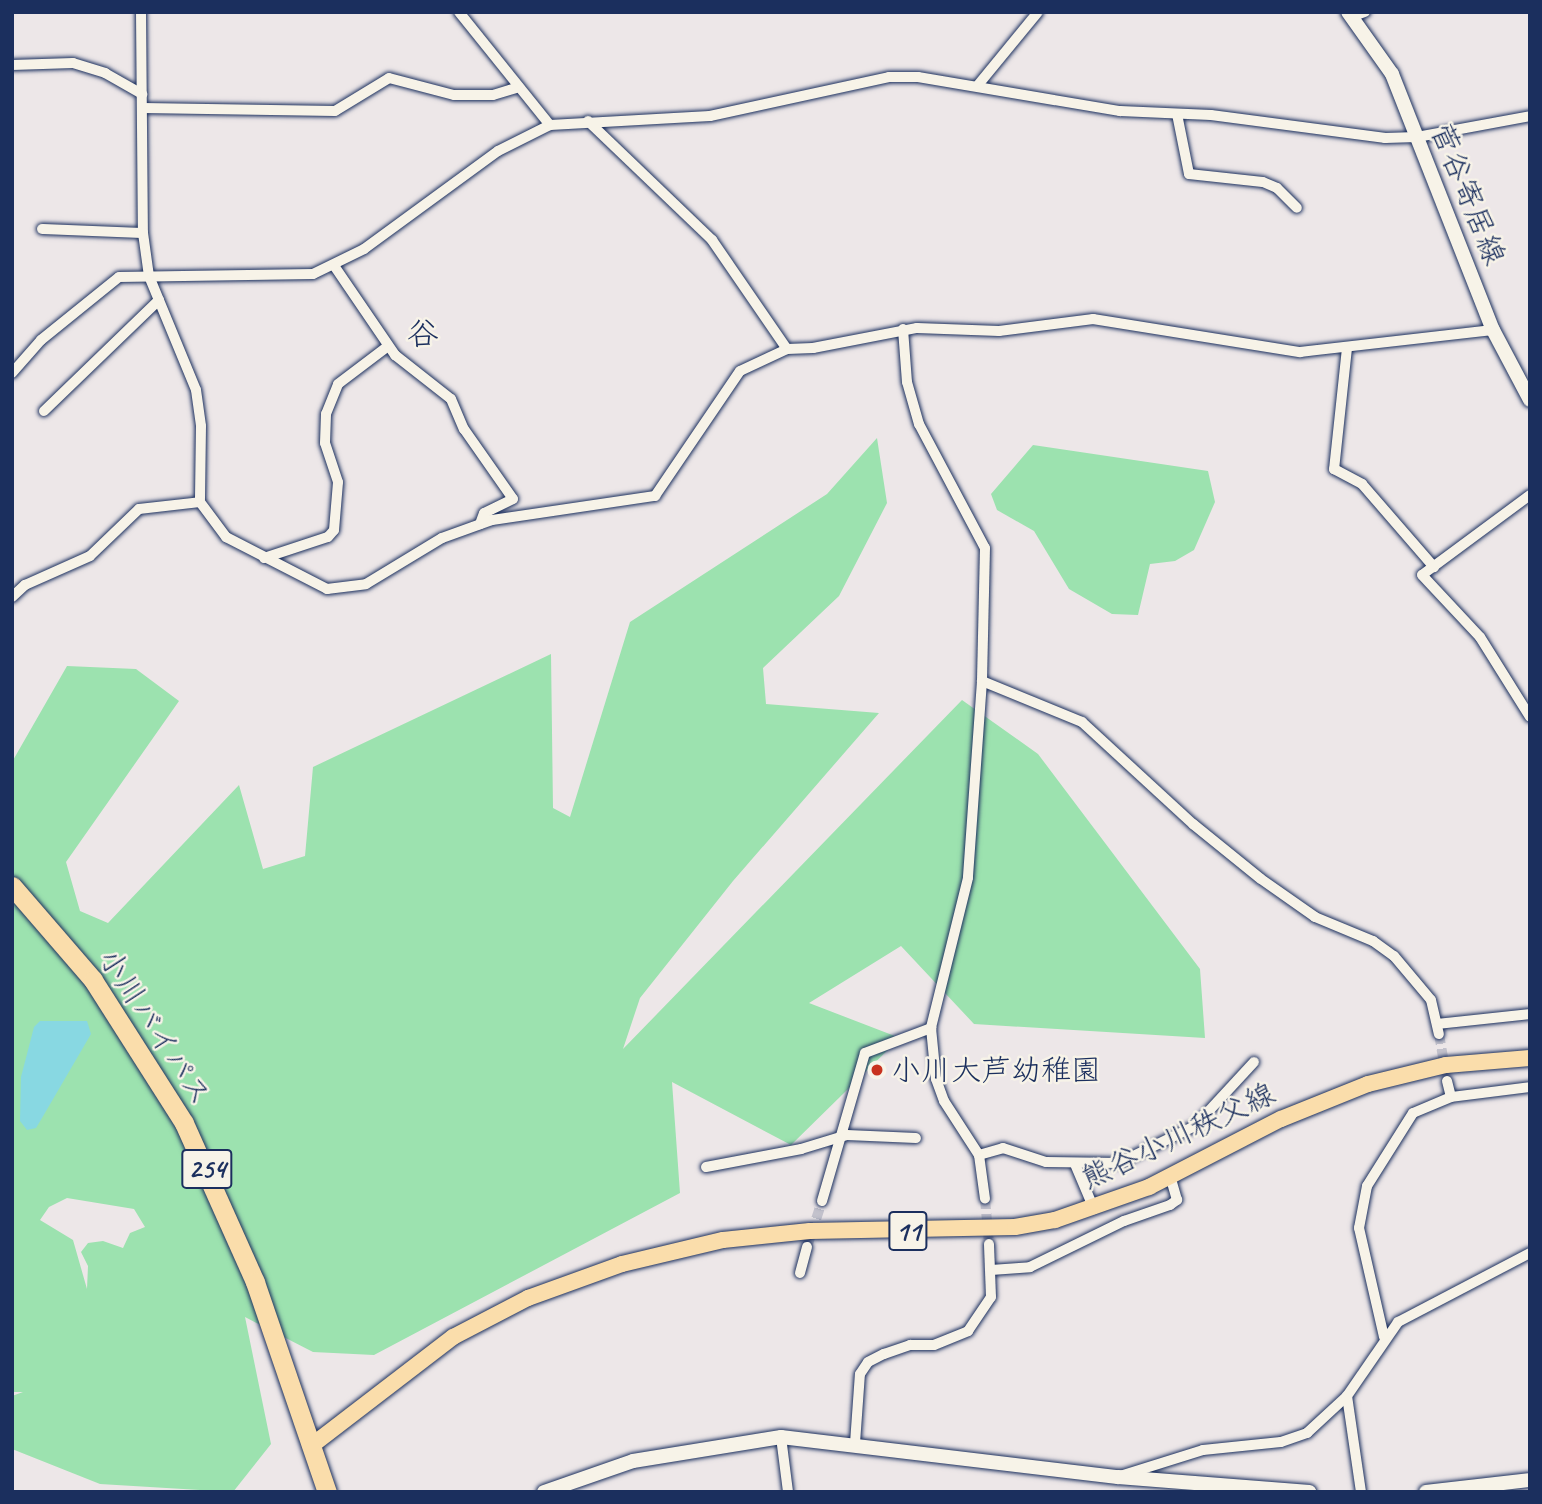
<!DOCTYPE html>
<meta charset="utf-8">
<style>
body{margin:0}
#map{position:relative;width:1542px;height:1504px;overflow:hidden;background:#ede7e8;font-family:Caveat,"Klee One",sans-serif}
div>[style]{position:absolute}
.green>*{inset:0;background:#9ce2af}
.water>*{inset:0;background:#88d8e2}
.street-tunnel>*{height:10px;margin-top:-5px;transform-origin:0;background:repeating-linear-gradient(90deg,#c3c2cc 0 10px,transparent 0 15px)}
.roads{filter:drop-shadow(0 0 2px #1b2f5e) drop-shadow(0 0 2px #1b2f5e)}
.street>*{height:10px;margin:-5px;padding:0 5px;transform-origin:5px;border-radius:5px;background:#f7f3e8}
.secondary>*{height:14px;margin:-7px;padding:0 7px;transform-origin:7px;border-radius:7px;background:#f7f3e8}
.primary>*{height:16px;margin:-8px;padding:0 8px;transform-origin:8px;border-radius:8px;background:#faddab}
.highway>*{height:19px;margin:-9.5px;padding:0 9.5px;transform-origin:9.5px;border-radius:9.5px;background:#faddab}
.dots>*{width:19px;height:19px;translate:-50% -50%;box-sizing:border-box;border:4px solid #f7f3e8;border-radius:50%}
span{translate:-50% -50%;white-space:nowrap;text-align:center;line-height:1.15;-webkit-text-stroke:5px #f7f3e8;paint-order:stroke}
.shield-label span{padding:2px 5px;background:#f7f3e8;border:2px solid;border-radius:5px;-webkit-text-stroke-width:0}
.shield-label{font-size:28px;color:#1b2f5e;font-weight:700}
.street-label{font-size:30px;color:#1b2f5e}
.poi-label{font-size:30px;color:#1b2f5e}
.left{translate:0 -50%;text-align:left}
.neighbourhood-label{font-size:32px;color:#1b2f5e}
.frame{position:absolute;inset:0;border:14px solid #1b2f5e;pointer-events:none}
</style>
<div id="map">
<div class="green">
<div style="clip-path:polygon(evenodd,877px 438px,887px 503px,839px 596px,763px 668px,766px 704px,879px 713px,733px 881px,640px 998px,623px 1049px,962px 700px,1038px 754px,1200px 969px,1205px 1038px,974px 1024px,901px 946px,809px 1003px,900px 1038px,791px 1145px,672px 1082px,680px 1193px,374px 1355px,313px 1352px,245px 1317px,271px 1444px,233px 1492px,100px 1484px,12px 1449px,12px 1396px,23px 1392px,12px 1392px,12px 762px,67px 666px,136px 669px,179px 701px,66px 862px,80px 911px,108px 923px,239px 785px,263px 869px,305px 856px,313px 767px,551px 654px,553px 808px,570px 817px,630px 622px,827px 494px,877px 438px,67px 1198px,134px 1209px,145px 1227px,130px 1233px,123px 1248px,103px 1241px,88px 1243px,81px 1252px,88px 1266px,87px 1289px,73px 1240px,40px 1220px,49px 1207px,67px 1198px)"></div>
<div style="clip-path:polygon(1033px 445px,1208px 471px,1215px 502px,1194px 550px,1175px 561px,1150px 564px,1138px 615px,1112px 614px,1069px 589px,1034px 531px,997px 510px,991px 494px)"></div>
</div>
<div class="water">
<div style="clip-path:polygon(40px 1021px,87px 1021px,91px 1034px,42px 1118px,36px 1128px,27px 1130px,20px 1121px,21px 1077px,34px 1027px)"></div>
</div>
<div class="street-tunnel">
<div style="left:1439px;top:1034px;width:48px;rotate:80.3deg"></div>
<div style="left:985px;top:1199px;width:45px;rotate:84.9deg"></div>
<div style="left:807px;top:1247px;width:48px;rotate:-71.9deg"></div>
</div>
<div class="roads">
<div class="street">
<div style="left:141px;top:12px;width:221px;rotate:89.5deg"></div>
<div style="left:143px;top:233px;width:43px;rotate:82.1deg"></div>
<div style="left:149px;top:276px;width:123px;rotate:67.6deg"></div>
<div style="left:196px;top:390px;width:36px;rotate:82deg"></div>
<div style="left:201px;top:426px;width:76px;rotate:90.8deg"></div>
<div style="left:200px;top:502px;width:44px;rotate:53.4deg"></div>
<div style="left:226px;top:537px;width:114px;rotate:27.2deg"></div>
<div style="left:327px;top:589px;width:39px;rotate:-7deg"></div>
<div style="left:366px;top:584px;width:89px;rotate:-31.2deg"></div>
<div style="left:442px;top:538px;width:53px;rotate:-19.8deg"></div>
<div style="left:492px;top:520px;width:165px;rotate:-8.4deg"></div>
<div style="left:655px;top:496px;width:151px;rotate:-55.8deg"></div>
<div style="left:740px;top:371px;width:52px;rotate:-25.1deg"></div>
<div style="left:787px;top:349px;width:26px;rotate:-2deg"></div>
<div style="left:813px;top:348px;width:106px;rotate:-10.9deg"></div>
<div style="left:917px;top:328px;width:82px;rotate:2.1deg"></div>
<div style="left:999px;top:331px;width:95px;rotate:-7.3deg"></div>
<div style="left:1093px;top:319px;width:210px;rotate:9.1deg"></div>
<div style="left:1300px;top:352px;width:194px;rotate:-6.5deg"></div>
<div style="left:459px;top:12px;width:145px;rotate:51.2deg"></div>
<div style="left:1351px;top:17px;width:15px;rotate:-20deg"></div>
<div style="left:12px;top:65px;width:61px;rotate:-1.9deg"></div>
<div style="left:73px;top:63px;width:34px;rotate:17deg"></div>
<div style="left:105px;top:73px;width:43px;rotate:29.6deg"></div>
<div style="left:978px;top:85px;width:94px;rotate:-50.6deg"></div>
<div style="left:143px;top:108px;width:192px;rotate:0.9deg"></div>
<div style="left:335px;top:111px;width:63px;rotate:-31.4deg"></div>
<div style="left:389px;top:78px;width:67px;rotate:14.7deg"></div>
<div style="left:454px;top:95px;width:39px"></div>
<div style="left:493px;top:95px;width:27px;rotate:-17deg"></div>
<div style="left:1177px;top:114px;width:61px;rotate:78.7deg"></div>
<div style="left:1189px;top:174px;width:74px;rotate:6.2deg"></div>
<div style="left:1263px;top:182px;width:15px;rotate:23deg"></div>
<div style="left:1277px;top:188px;width:28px;rotate:45deg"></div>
<div style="left:588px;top:121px;width:172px;rotate:43.8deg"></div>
<div style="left:712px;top:240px;width:132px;rotate:55.5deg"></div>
<div style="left:42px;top:229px;width:101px;rotate:2.3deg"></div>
<div style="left:335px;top:267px;width:107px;rotate:55.7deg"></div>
<div style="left:395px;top:355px;width:71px;rotate:38.2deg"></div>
<div style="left:451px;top:399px;width:33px;rotate:67deg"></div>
<div style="left:464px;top:429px;width:85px;rotate:55deg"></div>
<div style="left:513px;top:499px;width:32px;rotate:154deg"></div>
<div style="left:484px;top:513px;width:12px;rotate:110deg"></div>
<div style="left:903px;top:329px;width:53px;rotate:85.7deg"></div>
<div style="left:907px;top:382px;width:44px;rotate:74.1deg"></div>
<div style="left:919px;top:424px;width:140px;rotate:62deg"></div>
<div style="left:985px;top:548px;width:133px;rotate:91.3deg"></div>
<div style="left:982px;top:681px;width:197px;rotate:94.1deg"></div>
<div style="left:968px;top:878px;width:154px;rotate:103.9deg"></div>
<div style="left:931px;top:1028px;width:51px;rotate:84.4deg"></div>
<div style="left:936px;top:1079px;width:23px;rotate:70deg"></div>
<div style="left:944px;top:1101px;width:64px;rotate:57.1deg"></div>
<div style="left:979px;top:1155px;width:44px;rotate:82.2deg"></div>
<div style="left:1347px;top:348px;width:122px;rotate:96.1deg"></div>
<div style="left:1334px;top:469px;width:32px;rotate:28deg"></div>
<div style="left:1362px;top:484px;width:110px;rotate:49.1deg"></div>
<div style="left:12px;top:373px;width:44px;rotate:-48.7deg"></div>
<div style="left:41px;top:340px;width:100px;rotate:-38.9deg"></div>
<div style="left:119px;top:277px;width:194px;rotate:-0.9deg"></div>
<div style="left:313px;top:274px;width:57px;rotate:-26.1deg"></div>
<div style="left:364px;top:249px;width:166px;rotate:-36.2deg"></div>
<div style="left:498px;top:151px;width:58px;rotate:-26.6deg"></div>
<div style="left:550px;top:125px;width:160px;rotate:-3.2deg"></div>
<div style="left:710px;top:116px;width:183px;rotate:-12.3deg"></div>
<div style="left:889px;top:77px;width:29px"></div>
<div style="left:918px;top:77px;width:205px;rotate:9.6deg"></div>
<div style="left:1120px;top:111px;width:91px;rotate:2.5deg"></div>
<div style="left:1211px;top:115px;width:176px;rotate:7.5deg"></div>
<div style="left:1385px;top:138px;width:32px;rotate:-2deg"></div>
<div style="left:1417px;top:137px;width:115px;rotate:-10.5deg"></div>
<div style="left:44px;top:411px;width:160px;rotate:-44deg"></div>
<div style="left:1530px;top:495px;width:134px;rotate:143.5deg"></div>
<div style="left:1422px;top:575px;width:85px;rotate:46.9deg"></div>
<div style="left:1480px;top:637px;width:94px;rotate:58deg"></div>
<div style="left:264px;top:558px;width:67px;rotate:-18.2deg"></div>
<div style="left:328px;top:537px;width:9px;rotate:-49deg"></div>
<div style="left:334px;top:530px;width:48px;rotate:-85.2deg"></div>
<div style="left:338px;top:482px;width:41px;rotate:-108.4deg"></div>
<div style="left:325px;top:443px;width:29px;rotate:-88deg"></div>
<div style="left:326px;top:414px;width:32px;rotate:-68deg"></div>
<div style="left:338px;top:384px;width:63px;rotate:-37.2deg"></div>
<div style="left:12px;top:597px;width:18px;rotate:-43deg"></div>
<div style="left:25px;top:585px;width:71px;rotate:-24deg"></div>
<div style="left:90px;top:556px;width:68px;rotate:-43.8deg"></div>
<div style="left:139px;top:509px;width:61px;rotate:-6.5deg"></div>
<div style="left:982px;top:681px;width:108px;rotate:22.3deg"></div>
<div style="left:1082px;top:722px;width:151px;rotate:42.6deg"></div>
<div style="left:1193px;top:824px;width:87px;rotate:39deg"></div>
<div style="left:1261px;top:879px;width:66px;rotate:35.1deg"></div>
<div style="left:1315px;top:917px;width:63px;rotate:22.5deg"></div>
<div style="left:1373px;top:941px;width:26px;rotate:36deg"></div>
<div style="left:1394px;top:956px;width:57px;rotate:49.9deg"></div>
<div style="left:1431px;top:1000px;width:35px;rotate:77deg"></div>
<div style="left:1437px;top:1024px;width:94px;rotate:-6.1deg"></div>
<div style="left:1447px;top:1081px;width:16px;rotate:76deg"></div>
<div style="left:979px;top:1155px;width:25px;rotate:-16deg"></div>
<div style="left:1003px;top:1148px;width:45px;rotate:18deg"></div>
<div style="left:1046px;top:1162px;width:73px;rotate:0.8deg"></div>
<div style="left:1119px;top:1163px;width:85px;rotate:-26deg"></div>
<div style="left:1195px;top:1126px;width:87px;rotate:-47.3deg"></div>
<div style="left:1075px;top:1164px;width:49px;rotate:67.1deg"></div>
<div style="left:706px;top:1167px;width:97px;rotate:-10.7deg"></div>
<div style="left:801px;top:1149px;width:48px;rotate:-16.9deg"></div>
<div style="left:847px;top:1135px;width:69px;rotate:2.5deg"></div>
<div style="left:822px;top:1201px;width:154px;rotate:-73.8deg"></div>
<div style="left:865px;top:1053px;width:71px;rotate:-20.7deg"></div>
<div style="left:991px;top:1270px;width:39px;rotate:-4deg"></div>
<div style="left:1030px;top:1267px;width:105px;rotate:-26.1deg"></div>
<div style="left:1124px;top:1221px;width:49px;rotate:-19.2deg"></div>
<div style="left:1170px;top:1205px;width:9px;rotate:-36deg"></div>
<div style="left:1177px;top:1200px;width:25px;rotate:-106deg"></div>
<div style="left:800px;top:1273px;width:27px;rotate:-75deg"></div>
<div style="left:1384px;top:1337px;width:112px;rotate:-102.9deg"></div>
<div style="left:1359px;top:1228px;width:43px;rotate:-79.2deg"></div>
<div style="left:1367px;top:1186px;width:86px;rotate:-57.8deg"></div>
<div style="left:1413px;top:1113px;width:41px;rotate:-22.8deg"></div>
<div style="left:1451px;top:1097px;width:80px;rotate:-7.2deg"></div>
<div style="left:1347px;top:1396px;width:97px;rotate:81.7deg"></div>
<div style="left:781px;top:1437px;width:55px;rotate:82.7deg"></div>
<div style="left:855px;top:1443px;width:69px;rotate:-85.9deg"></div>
<div style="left:860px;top:1374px;width:14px;rotate:-56deg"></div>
<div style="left:868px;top:1362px;width:18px;rotate:-27deg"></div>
<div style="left:884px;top:1354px;width:28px;rotate:-19deg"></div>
<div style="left:910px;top:1345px;width:24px"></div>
<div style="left:934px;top:1345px;width:37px;rotate:-22deg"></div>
<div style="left:968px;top:1331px;width:41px;rotate:-55.9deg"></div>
<div style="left:991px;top:1297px;width:53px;rotate:-92.2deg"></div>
<div style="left:1120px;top:1476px;width:87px;rotate:-17.4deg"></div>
<div style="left:1203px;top:1450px;width:78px;rotate:-5.9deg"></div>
<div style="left:1281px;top:1442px;width:28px;rotate:-19deg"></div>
<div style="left:1307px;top:1433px;width:54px;rotate:-42.8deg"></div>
<div style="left:1347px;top:1396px;width:90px;rotate:-55.4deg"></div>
<div style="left:1398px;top:1322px;width:149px;rotate:-27.6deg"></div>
</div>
<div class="secondary">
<div style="left:1348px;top:12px;width:76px;rotate:54.6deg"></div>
<div style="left:1392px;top:74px;width:275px;rotate:68.5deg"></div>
<div style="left:1493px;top:330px;width:79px;rotate:62.1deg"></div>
<div style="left:544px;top:1492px;width:94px;rotate:-19.2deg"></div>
<div style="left:633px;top:1461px;width:150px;rotate:-9.2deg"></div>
<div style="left:781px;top:1437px;width:339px;rotate:6.8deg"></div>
<div style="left:1118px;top:1477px;width:192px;rotate:4.5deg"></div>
<div style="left:1426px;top:1492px;width:105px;rotate:-6.6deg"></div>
</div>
<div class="primary">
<div style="left:311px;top:1446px;width:179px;rotate:-37.5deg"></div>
<div style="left:453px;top:1337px;width:85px;rotate:-27.5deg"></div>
<div style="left:528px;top:1298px;width:100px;rotate:-19.9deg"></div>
<div style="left:622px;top:1264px;width:104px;rotate:-13.4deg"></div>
<div style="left:723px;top:1240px;width:87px;rotate:-5.9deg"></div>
<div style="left:810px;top:1231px;width:205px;rotate:-1.1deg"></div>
<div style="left:1015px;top:1227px;width:41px;rotate:-9.9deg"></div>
<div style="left:1055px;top:1220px;width:100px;rotate:-19.3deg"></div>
<div style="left:1149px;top:1187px;width:148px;rotate:-27.3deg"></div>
<div style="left:1281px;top:1119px;width:94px;rotate:-21.9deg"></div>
<div style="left:1368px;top:1084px;width:80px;rotate:-13.7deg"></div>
<div style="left:1446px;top:1065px;width:84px;rotate:-4.8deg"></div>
</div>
<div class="highway">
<div style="left:12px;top:886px;width:124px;rotate:49.2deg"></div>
<div style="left:93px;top:980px;width:169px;rotate:57.5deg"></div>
<div style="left:184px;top:1123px;width:174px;rotate:65.9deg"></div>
<div style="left:255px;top:1282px;width:222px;rotate:71.1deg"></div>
</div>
</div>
<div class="dots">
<div style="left:877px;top:1070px;background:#c8321e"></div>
</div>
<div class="shield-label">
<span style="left:207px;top:1169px">254</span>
<span style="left:908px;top:1231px">11</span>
</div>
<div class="street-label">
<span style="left:1468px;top:194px;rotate:68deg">菅谷寄居線</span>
<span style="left:155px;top:1027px;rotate:57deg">小川バイパス</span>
<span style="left:1178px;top:1136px;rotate:-25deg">熊谷小川秩父線</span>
</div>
<div class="poi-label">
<span class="left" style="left:891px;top:1070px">小川大芦幼稚園</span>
</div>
<div class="neighbourhood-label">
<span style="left:423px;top:334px">谷</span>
</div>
<div class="frame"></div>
</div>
